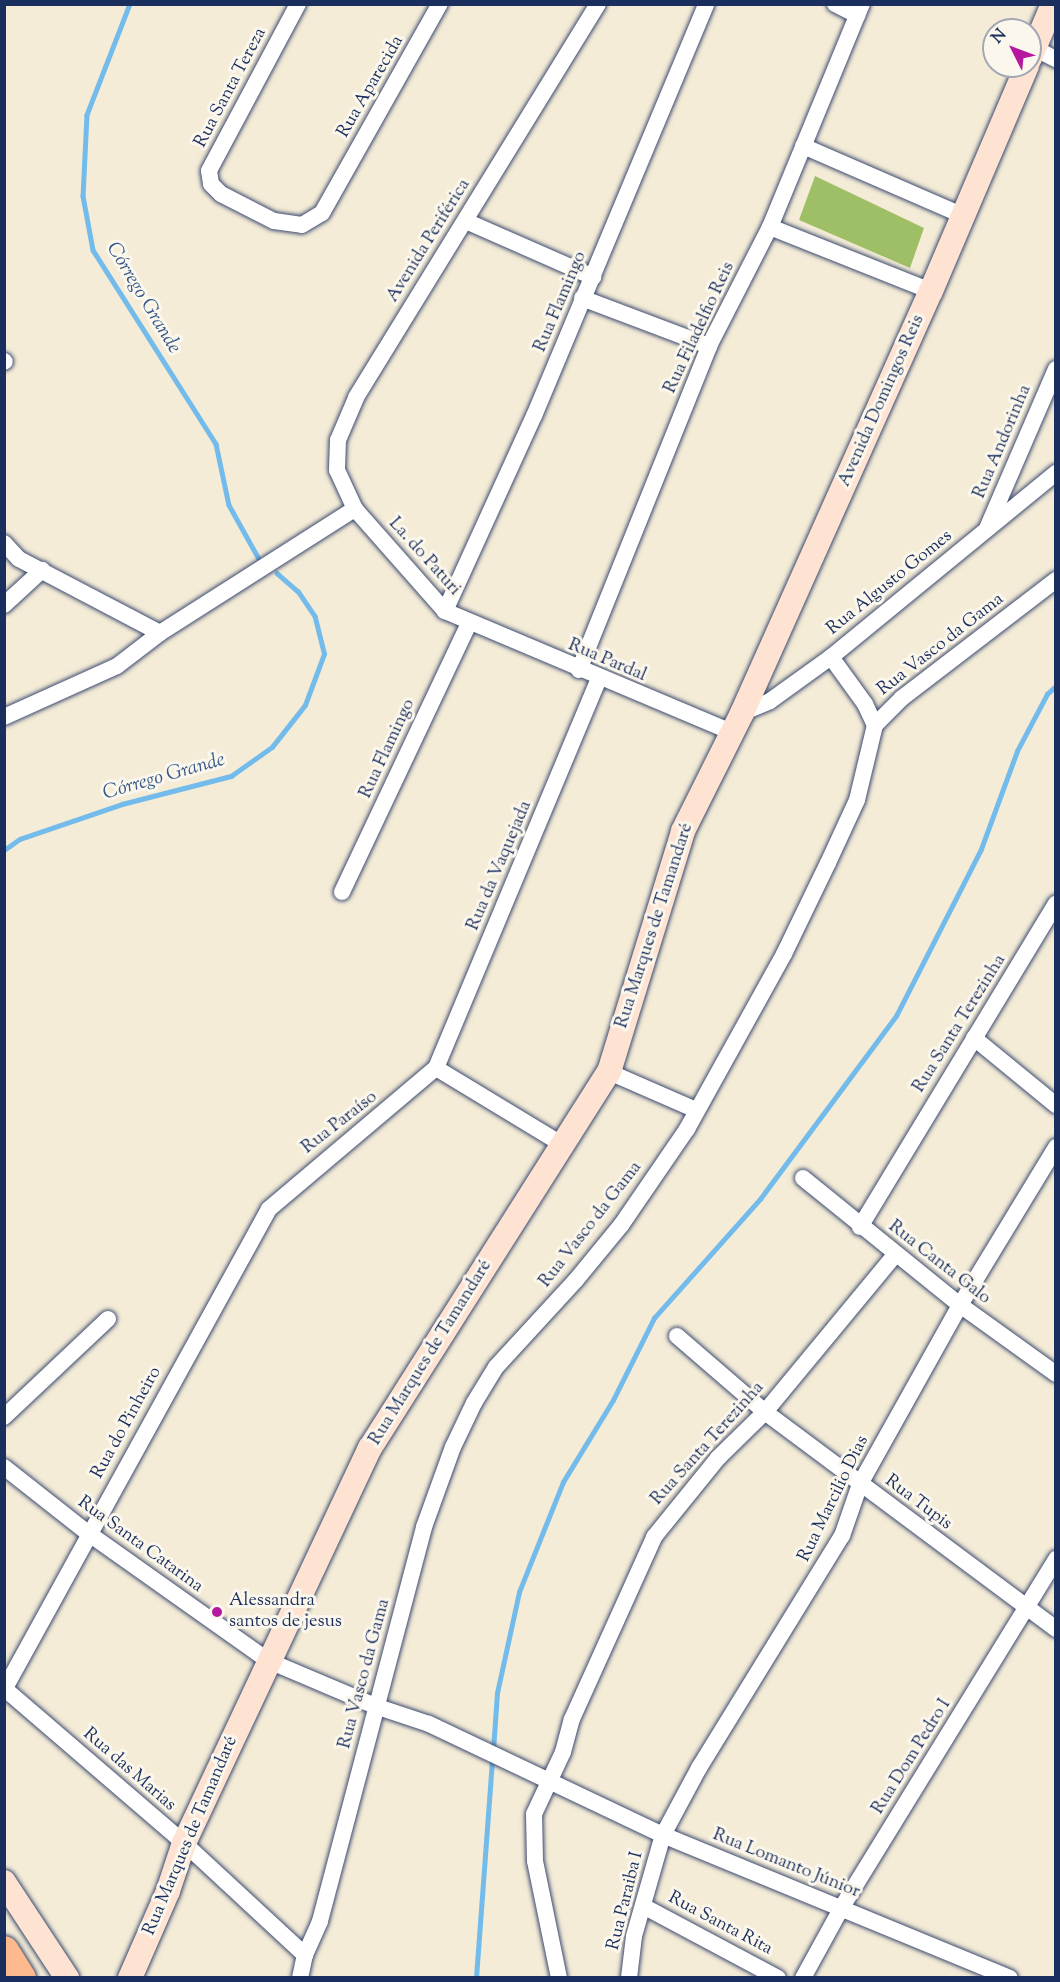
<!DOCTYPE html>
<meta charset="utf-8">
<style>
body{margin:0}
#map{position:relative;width:1060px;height:1982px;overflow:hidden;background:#f4ecd7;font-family:"Sorts Mill Goudy",serif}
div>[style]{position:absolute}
.green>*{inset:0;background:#9fbf67}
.stream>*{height:4.5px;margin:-2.25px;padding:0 2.25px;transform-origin:2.25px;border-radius:2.25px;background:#73bbeb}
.roads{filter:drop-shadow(0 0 2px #3c4b70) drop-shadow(0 0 2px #3c4b70)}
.street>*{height:16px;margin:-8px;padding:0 8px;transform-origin:8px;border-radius:8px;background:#fff}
.secondary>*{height:24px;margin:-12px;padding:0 12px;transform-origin:12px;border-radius:12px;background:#fee3d2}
.highway>*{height:30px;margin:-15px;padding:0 15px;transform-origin:15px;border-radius:15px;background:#fcba8e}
.dots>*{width:16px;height:16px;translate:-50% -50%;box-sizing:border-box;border:3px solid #fbf7ec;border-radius:50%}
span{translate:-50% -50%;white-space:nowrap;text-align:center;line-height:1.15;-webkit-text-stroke:6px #fbf7ec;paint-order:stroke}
.street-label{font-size:18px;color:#1b2f5e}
.poi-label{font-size:18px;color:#1b2f5e}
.left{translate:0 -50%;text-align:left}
.water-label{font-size:20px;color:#355988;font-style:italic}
.frame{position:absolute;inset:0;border:6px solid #1b2f5e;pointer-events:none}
.north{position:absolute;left:982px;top:18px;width:60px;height:60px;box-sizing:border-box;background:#fbf7ec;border:2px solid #a1a7b3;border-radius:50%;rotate:312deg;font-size:16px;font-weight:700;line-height:24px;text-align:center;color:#1b2f5e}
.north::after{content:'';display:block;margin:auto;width:21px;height:27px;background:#b5179e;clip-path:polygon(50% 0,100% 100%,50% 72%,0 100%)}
</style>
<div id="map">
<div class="green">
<div style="clip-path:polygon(815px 176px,924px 228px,910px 268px,799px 220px)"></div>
</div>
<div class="stream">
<div style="left:130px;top:4px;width:119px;rotate:111.2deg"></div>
<div style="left:87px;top:115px;width:81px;rotate:92.8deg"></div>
<div style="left:83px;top:196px;width:55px;rotate:79.5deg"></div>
<div style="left:93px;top:250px;width:230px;rotate:57.6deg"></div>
<div style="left:216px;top:444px;width:62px;rotate:78deg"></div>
<div style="left:229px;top:505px;width:60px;rotate:60.9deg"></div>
<div style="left:4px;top:850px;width:19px;rotate:-35deg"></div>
<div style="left:20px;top:839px;width:108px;rotate:-18.9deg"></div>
<div style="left:122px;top:804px;width:113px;rotate:-14.4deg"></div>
<div style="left:231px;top:776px;width:50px;rotate:-35.3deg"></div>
<div style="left:272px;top:747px;width:53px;rotate:-51.8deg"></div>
<div style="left:305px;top:705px;width:54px;rotate:-69.6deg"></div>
<div style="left:324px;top:654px;width:38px;rotate:-104deg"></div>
<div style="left:315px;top:617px;width:30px;rotate:-124deg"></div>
<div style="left:298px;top:592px;width:28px;rotate:-139deg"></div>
<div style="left:493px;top:1750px;width:57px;rotate:-86deg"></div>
<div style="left:497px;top:1693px;width:103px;rotate:-77.7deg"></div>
<div style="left:519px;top:1592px;width:118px;rotate:-68.2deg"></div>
<div style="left:563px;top:1482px;width:96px;rotate:-58.6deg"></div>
<div style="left:613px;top:1400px;width:92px;rotate:-63.4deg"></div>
<div style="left:654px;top:1318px;width:159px;rotate:-48.3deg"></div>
<div style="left:760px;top:1199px;width:228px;rotate:-53.4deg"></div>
<div style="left:896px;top:1016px;width:187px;rotate:-63deg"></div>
<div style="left:981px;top:849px;width:104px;rotate:-69.8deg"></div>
<div style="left:1017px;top:751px;width:64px;rotate:-62.2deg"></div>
<div style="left:1047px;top:694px;width:12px;rotate:-42deg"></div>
<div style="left:476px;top:1978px;width:220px;rotate:-85.8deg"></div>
</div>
<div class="roads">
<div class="street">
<div style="left:298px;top:4px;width:189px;rotate:118.1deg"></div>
<div style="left:209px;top:171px;width:13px;rotate:81deg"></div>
<div style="left:211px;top:184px;width:14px;rotate:45deg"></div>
<div style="left:221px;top:194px;width:59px;rotate:27deg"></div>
<div style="left:274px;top:221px;width:28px;rotate:8deg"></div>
<div style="left:302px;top:225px;width:23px;rotate:-31deg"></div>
<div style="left:322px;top:213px;width:240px;rotate:-60.6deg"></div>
<div style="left:598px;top:4px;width:462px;rotate:121.6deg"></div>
<div style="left:356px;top:398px;width:46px;rotate:113.2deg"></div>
<div style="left:338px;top:440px;width:30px;rotate:92deg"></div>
<div style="left:337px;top:470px;width:43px;rotate:65.2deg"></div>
<div style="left:355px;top:509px;width:136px;rotate:48.6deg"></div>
<div style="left:445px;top:611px;width:311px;rotate:22.9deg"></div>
<div style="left:835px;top:4px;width:25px;rotate:27deg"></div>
<div style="left:1034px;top:48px;width:25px;rotate:27deg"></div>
<div style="left:803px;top:146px;width:173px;rotate:23.5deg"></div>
<div style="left:468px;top:222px;width:137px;rotate:23.7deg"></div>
<div style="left:770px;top:227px;width:173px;rotate:21.7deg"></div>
<div style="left:582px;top:298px;width:136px;rotate:20.7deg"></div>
<div style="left:4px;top:361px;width:1px;rotate:45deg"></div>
<div style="left:988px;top:526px;width:171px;rotate:-66.6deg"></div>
<div style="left:4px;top:543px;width:22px;rotate:47deg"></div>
<div style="left:19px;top:559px;width:159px;rotate:27.7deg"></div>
<div style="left:4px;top:605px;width:52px;rotate:-42.6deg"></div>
<div style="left:445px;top:611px;width:214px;rotate:-65.5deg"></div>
<div style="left:534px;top:416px;width:446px;rotate:-67.3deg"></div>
<div style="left:831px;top:657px;width:58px;rotate:54.1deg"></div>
<div style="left:865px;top:704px;width:23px;rotate:65deg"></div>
<div style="left:579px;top:670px;width:349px;rotate:-68.1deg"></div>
<div style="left:709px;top:346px;width:134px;rotate:-62.9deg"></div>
<div style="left:770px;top:227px;width:241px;rotate:-67.6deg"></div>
<div style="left:742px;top:713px;width:30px;rotate:-23deg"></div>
<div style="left:770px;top:701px;width:75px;rotate:-35.8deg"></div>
<div style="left:831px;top:657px;width:291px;rotate:-39.3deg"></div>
<div style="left:4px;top:717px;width:124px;rotate:-24.3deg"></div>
<div style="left:117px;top:666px;width:54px;rotate:-37.5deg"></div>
<div style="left:160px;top:633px;width:231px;rotate:-32.5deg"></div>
<div style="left:342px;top:892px;width:297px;rotate:-64.7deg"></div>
<div style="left:974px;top:1038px;width:106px;rotate:39.3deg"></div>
<div style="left:436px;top:1068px;width:151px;rotate:31.2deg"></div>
<div style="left:609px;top:1072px;width:95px;rotate:23.6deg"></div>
<div style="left:803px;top:1178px;width:202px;rotate:39deg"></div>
<div style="left:960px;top:1305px;width:118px;rotate:35.7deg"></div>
<div style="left:860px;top:1227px;width:378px;rotate:-58.8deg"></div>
<div style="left:677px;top:1336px;width:116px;rotate:40.8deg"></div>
<div style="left:765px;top:1412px;width:363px;rotate:36.7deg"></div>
<div style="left:4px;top:1417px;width:143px;rotate:-43.3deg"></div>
<div style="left:4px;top:1467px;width:107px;rotate:38.2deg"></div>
<div style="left:88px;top:1533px;width:222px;rotate:35.3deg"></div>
<div style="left:269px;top:1661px;width:115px;rotate:23deg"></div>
<div style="left:375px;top:1706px;width:57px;rotate:18.4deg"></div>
<div style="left:429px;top:1724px;width:259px;rotate:25.4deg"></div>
<div style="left:663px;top:1835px;width:375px;rotate:22.4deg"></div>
<div style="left:5px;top:1689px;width:236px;rotate:40.7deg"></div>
<div style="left:184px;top:1843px;width:165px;rotate:42.8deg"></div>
<div style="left:4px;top:1690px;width:549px;rotate:-61.15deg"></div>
<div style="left:269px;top:1209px;width:219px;rotate:-40.2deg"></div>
<div style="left:436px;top:1068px;width:422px;rotate:-67.3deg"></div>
<div style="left:643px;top:1906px;width:153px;rotate:28.1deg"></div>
<div style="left:300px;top:1978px;width:24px;rotate:-78deg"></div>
<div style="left:305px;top:1955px;width:37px;rotate:-66deg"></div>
<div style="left:320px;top:1921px;width:407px;rotate:-75.2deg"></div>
<div style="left:424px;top:1527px;width:85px;rotate:-70.1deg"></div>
<div style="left:453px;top:1447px;width:49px;rotate:-64.5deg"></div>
<div style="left:474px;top:1403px;width:42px;rotate:-58.6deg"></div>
<div style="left:496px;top:1367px;width:118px;rotate:-47.4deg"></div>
<div style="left:576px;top:1280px;width:72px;rotate:-50.6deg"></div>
<div style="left:622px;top:1224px;width:115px;rotate:-55.6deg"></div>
<div style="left:687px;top:1129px;width:200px;rotate:-61deg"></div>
<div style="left:784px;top:954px;width:101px;rotate:-64.2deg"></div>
<div style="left:828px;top:863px;width:69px;rotate:-65.3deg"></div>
<div style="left:857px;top:800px;width:77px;rotate:-76.5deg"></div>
<div style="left:875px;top:725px;width:38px;rotate:-45deg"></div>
<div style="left:902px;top:698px;width:194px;rotate:-37.5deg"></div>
<div style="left:559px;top:1978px;width:119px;rotate:-101.6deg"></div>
<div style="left:535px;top:1861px;width:47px;rotate:-91.2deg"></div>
<div style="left:534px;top:1814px;width:68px;rotate:-64.9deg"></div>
<div style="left:563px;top:1752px;width:34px;rotate:-75deg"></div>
<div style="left:572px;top:1719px;width:200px;rotate:-65.7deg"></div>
<div style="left:654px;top:1537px;width:102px;rotate:-51deg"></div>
<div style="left:718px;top:1458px;width:66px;rotate:-44.4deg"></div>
<div style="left:765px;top:1412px;width:204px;rotate:-50.4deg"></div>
<div style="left:629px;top:1978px;width:42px;rotate:-83.2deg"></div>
<div style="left:634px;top:1936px;width:105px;rotate:-74deg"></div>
<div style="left:663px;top:1835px;width:76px;rotate:-61.8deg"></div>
<div style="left:699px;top:1768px;width:273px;rotate:-58.4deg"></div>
<div style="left:842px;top:1536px;width:55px;rotate:-70.9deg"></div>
<div style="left:860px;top:1484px;width:205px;rotate:-60.8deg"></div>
<div style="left:960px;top:1305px;width:185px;rotate:-58.7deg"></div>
<div style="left:803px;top:1978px;width:81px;rotate:-61.2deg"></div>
<div style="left:842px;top:1907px;width:409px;rotate:-58.4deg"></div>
</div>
<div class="secondary">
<div style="left:1030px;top:58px;width:59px;rotate:-66.9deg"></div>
<div style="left:4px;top:1882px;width:115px;rotate:56.7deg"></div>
<div style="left:130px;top:1978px;width:95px;rotate:-66.4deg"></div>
<div style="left:168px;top:1891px;width:51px;rotate:-71.6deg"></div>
<div style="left:184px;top:1843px;width:437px;rotate:-64.8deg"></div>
<div style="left:370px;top:1448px;width:446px;rotate:-57.6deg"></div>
<div style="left:609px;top:1072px;width:252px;rotate:-72.9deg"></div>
<div style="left:683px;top:831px;width:132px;rotate:-63.4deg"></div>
<div style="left:742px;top:713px;width:462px;rotate:-65.9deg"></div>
<div style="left:931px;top:291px;width:245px;rotate:-66.9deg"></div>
</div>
<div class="highway">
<div style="left:4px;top:1951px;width:32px;rotate:58deg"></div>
</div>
</div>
<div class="dots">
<div style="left:217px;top:1612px;background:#b5179e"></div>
</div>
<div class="street-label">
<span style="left:371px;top:87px;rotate:-60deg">Rua Aparecida</span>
<span style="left:231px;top:88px;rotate:-62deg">Rua Santa Tereza</span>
<span style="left:429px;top:241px;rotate:-58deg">Avenida Periférica</span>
<span style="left:561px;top:302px;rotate:-67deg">Rua Flamingo</span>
<span style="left:700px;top:328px;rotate:-65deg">Rua Filadelfio Reis</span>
<span style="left:882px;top:401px;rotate:-66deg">Avenida Domingos Reis</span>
<span style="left:1003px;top:442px;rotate:-67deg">Rua Andorinha</span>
<span style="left:424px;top:557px;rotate:48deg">La. do Paturi</span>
<span style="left:890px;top:583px;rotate:-39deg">Rua Algusto Gomes</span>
<span style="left:941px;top:645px;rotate:-38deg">Rua Vasco da Gama</span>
<span style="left:607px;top:661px;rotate:23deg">Rua Pardal</span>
<span style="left:388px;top:749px;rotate:-65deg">Rua Flamingo</span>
<span style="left:500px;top:866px;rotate:-67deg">Rua da Vaquejada</span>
<span style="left:655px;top:926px;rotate:-72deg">Rua Marques de Tamandaré</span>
<span style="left:960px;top:1024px;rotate:-58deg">Rua Santa Terezinha</span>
<span style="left:340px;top:1123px;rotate:-38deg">Rua Paraíso</span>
<span style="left:591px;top:1225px;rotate:-52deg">Rua Vasco da Gama</span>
<span style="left:939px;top:1263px;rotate:38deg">Rua Canta Galo</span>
<span style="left:431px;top:1353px;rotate:-58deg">Rua Marques de Tamandaré</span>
<span style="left:127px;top:1423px;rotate:-61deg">Rua do Pinheiro</span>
<span style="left:708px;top:1444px;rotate:-48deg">Rua Santa Terezinha</span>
<span style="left:834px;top:1499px;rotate:-64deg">Rua Marcilio Dias</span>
<span style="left:918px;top:1503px;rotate:37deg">Rua Tupis</span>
<span style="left:140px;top:1545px;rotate:36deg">Rua Santa Catarina</span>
<span style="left:365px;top:1674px;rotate:-75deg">Rua Vasco da Gama</span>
<span style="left:912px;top:1757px;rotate:-58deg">Rua Dom Pedro I</span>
<span style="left:129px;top:1770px;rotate:41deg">Rua das Marias</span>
<span style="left:191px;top:1836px;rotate:-67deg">Rua Marques de Tamandaré</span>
<span style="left:786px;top:1864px;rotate:22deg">Rua Lomanto Júnior</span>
<span style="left:626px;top:1901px;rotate:-76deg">Rua Paraiba I</span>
<span style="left:720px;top:1924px;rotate:28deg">Rua Santa Rita</span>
</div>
<div class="poi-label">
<span class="left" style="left:229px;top:1612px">Alessandra<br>santos de jesus</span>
</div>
<div class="water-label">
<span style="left:143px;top:298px;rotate:59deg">Córrego Grande</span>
<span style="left:164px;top:777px;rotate:-16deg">Córrego Grande</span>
</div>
<div class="frame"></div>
<div class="north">N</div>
</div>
